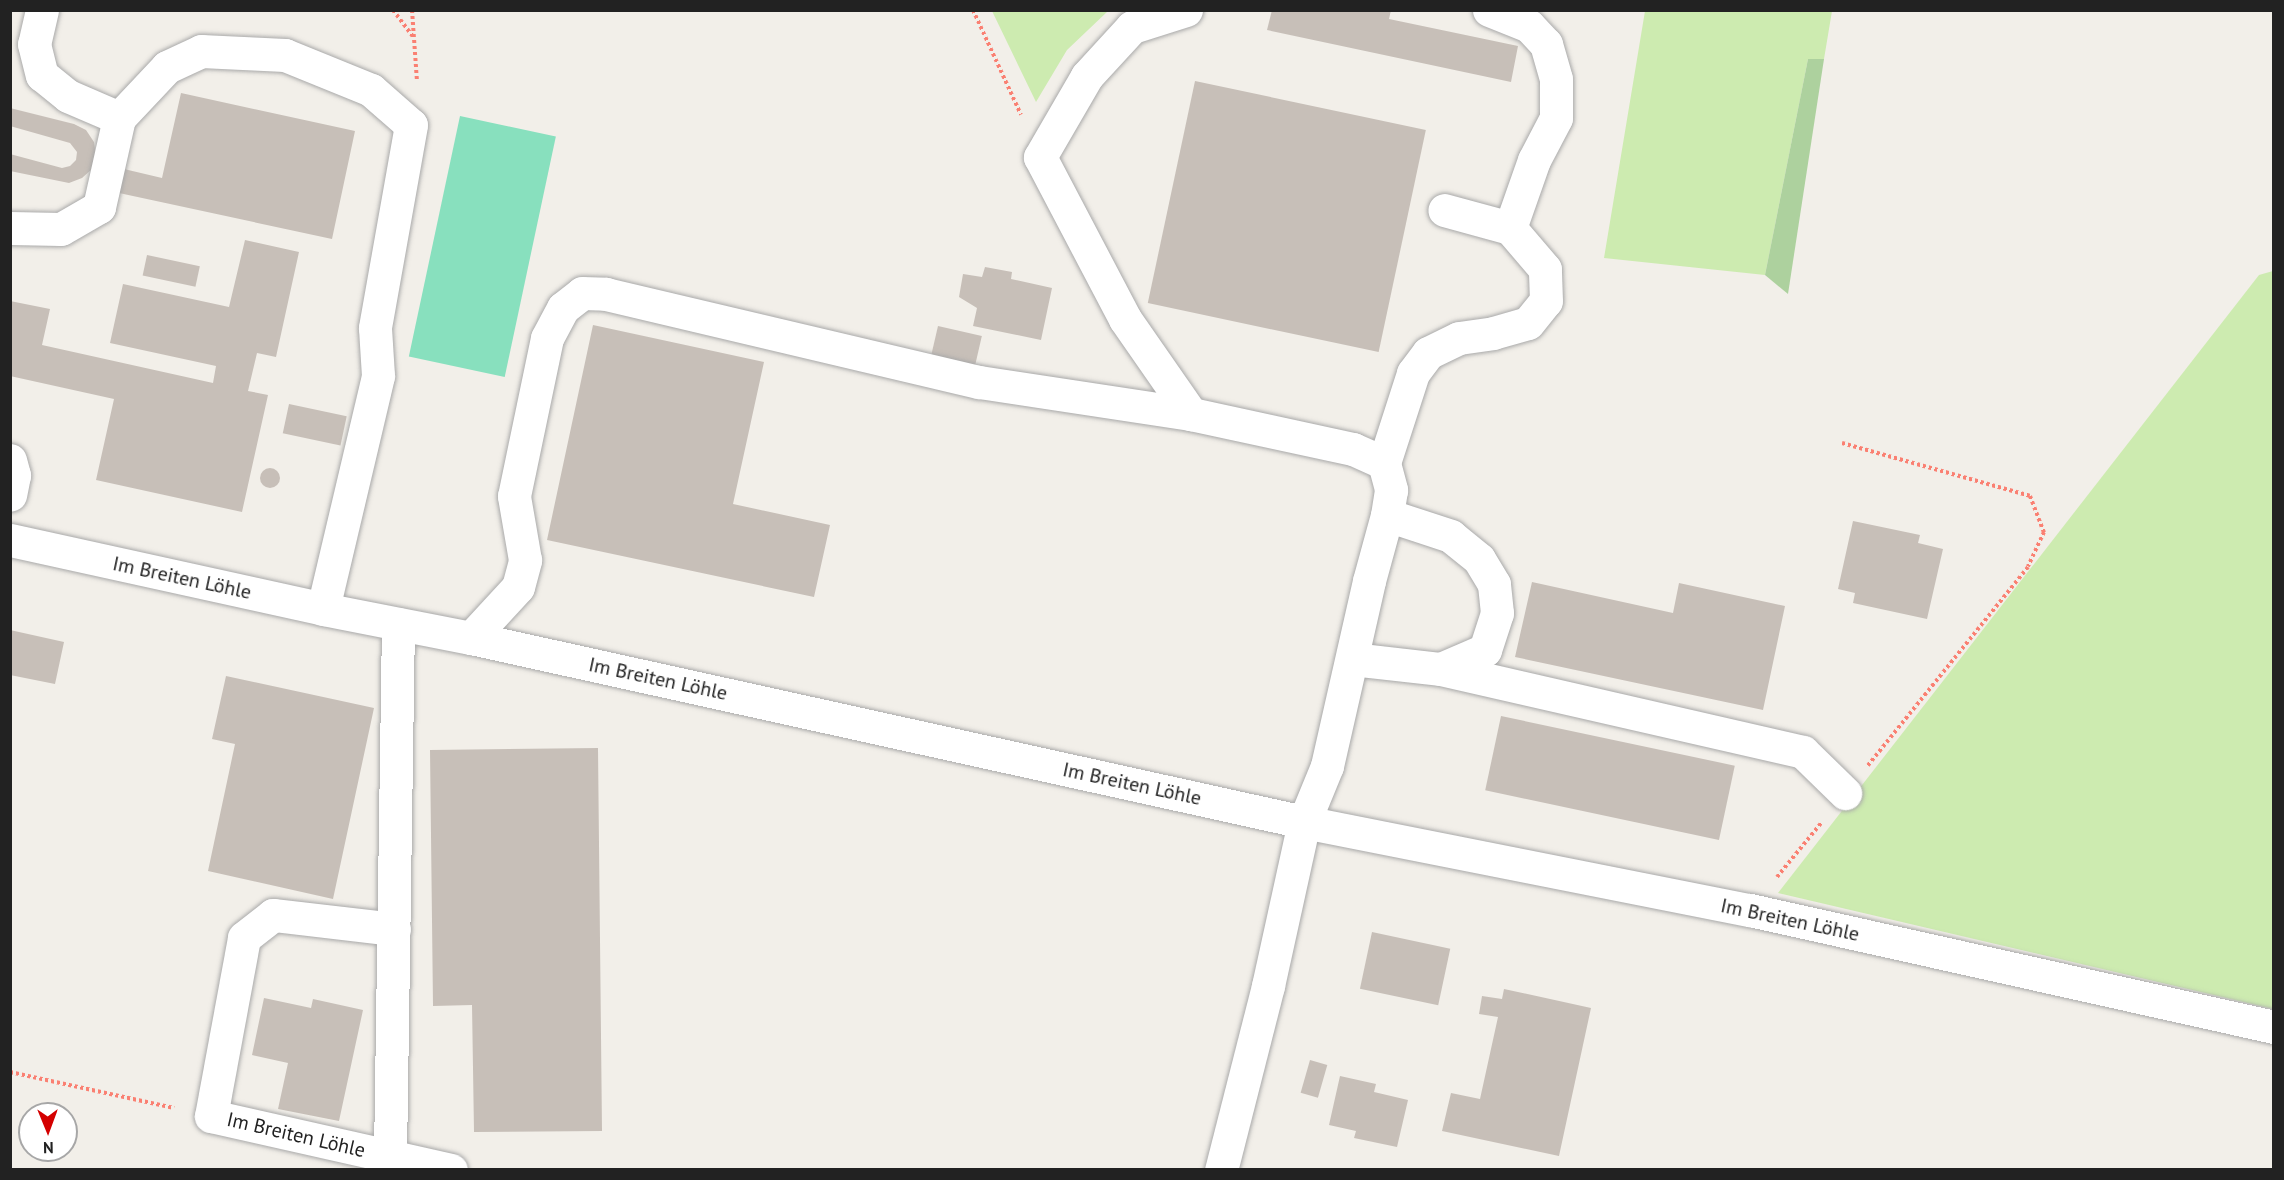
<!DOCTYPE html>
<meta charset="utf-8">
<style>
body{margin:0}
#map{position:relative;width:2284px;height:1180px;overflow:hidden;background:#f2efe9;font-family:"PT Sans",sans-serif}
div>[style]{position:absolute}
.grass>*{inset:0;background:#cdebb0}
.forest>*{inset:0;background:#add19e}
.pitch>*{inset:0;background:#88e0be;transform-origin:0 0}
.building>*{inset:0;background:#c7bfb8;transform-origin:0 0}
.round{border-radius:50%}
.path>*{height:4px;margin-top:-2px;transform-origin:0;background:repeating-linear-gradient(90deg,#fa8072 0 3px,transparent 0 6px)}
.roads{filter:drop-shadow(0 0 2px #a9a9a9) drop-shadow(0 0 2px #a9a9a9)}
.minor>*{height:33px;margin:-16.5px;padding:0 16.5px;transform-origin:16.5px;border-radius:16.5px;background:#fff}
span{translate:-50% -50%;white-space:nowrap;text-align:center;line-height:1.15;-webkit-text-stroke:5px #fff;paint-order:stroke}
.street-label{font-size:20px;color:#222}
.frame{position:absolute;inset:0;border:12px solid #222;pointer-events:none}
.north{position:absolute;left:18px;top:1102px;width:60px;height:60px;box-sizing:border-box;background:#fff;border:2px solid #a7a7a7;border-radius:50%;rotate:179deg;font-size:16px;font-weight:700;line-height:24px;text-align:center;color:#222}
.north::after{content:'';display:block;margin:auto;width:21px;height:27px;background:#d40000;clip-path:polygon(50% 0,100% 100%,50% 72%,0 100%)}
</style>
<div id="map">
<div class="grass">
<div style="clip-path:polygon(992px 11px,1108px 11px,1067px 50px,1036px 102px)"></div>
<div style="clip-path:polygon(1645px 11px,1832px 11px,1824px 59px,1808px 59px,1765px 275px,1604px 258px)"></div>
<div style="clip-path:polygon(2273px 271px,2273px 1009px,1778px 893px,2259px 275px)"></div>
</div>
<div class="forest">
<div style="clip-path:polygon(1808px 59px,1824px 59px,1788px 294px,1765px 275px)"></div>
</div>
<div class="pitch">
<div style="left:460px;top:116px;width:98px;height:246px;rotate:12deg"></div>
</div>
<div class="building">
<div style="clip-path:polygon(1272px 10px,1391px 10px,1389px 19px,1518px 46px,1511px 82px,1267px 30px)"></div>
<div style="left:1195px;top:81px;width:236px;height:227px;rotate:12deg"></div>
<div style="clip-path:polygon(181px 93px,355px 131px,332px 239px,119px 193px,124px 169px,162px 178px)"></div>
<div style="clip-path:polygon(10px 108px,74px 124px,86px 130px,94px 142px,96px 156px,92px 169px,82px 178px,69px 183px,10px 171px,10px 154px,62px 168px,70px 166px,76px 160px,77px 152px,70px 143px,10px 126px)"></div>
<div style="clip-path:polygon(245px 240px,299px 252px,276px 357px,257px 353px,248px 391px,268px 395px,242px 512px,96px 480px,114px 399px,10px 376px,10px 301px,50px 309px,42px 345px,213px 383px,216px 366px,110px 343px,123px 284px,229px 307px)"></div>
<div style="left:147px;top:255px;width:54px;height:21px;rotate:12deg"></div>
<div style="clip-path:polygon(985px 267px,1012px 272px,1011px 279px,1052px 288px,1041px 340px,973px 326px,977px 308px,959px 297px,963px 274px,982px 277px)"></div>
<div style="clip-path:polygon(593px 325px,764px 362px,733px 504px,830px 525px,814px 597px,547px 540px)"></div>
<div style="left:938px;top:326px;width:45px;height:36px;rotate:13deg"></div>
<div style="left:289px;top:404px;width:59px;height:30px;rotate:12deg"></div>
<div class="round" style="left:260px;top:468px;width:20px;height:20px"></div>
<div style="clip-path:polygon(1853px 521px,1920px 535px,1918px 543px,1943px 549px,1927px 619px,1853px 603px,1855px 593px,1838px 589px)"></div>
<div style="clip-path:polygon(1532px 582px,1673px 613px,1679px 583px,1785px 606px,1763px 710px,1515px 657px)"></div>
<div style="clip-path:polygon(10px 630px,64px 642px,55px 684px,10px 675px)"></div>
<div style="clip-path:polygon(226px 676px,374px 708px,333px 899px,208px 871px,235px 744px,212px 739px)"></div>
<div style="left:1501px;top:716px;width:239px;height:76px;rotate:12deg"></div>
<div style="clip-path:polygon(598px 748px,602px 1131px,474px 1132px,472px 1005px,433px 1006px,430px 750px)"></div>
<div style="left:1372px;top:932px;width:80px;height:58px;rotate:12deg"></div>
<div style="clip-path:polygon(1504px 989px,1591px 1008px,1559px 1156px,1442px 1131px,1451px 1093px,1480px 1099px,1498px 1017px,1479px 1014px,1482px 996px,1502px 999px)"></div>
<div style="clip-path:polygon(264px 998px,311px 1008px,313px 999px,363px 1010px,339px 1121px,278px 1109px,288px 1063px,252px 1055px)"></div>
<div style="left:1310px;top:1060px;width:18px;height:34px;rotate:16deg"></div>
<div style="clip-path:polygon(1340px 1076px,1376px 1084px,1374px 1092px,1408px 1100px,1397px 1147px,1354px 1138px,1356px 1131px,1329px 1125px)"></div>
</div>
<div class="path">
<div style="left:393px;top:10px;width:35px;rotate:53deg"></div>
<div style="left:412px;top:10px;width:71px;rotate:86deg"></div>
<div style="left:973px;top:10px;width:115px;rotate:65.4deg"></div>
<div style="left:1842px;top:443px;width:195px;rotate:15.7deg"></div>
<div style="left:2030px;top:496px;width:39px;rotate:69deg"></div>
<div style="left:2044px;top:532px;width:38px;rotate:115deg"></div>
<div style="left:2028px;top:567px;width:255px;rotate:128.9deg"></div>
<div style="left:1777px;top:877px;width:71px;rotate:-50.7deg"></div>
<div style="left:10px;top:1072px;width:168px;rotate:12.4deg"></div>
</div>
<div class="roads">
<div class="minor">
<div style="left:42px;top:10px;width:35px;rotate:103deg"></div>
<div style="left:34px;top:44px;width:32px;rotate:76deg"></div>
<div style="left:42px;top:75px;width:33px;rotate:39deg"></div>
<div style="left:68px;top:96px;width:56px;rotate:23.3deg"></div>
<div style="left:1186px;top:10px;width:57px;rotate:162.5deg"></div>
<div style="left:1132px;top:27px;width:67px;rotate:132.6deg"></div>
<div style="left:1087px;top:76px;width:94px;rotate:120.1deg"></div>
<div style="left:1040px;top:157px;width:183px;rotate:62.3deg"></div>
<div style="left:1125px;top:319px;width:116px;rotate:55.2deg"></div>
<div style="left:1191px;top:414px;width:166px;rotate:12.2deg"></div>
<div style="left:1353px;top:449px;width:34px;rotate:24deg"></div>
<div style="left:1384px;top:463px;width:28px;rotate:75deg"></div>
<div style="left:1391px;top:490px;width:25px;rotate:99deg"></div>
<div style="left:1387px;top:515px;width:68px;rotate:105.3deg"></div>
<div style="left:1369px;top:581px;width:190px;rotate:102.8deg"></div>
<div style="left:1327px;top:766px;width:61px;rotate:112.3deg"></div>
<div style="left:1304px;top:822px;width:168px;rotate:102.4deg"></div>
<div style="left:1268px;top:986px;width:190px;rotate:104.3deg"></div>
<div style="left:1489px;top:10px;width:43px;rotate:21.8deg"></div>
<div style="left:1529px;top:26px;width:25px;rotate:47deg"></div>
<div style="left:1546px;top:44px;width:36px;rotate:74deg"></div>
<div style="left:1556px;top:79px;width:39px;rotate:90deg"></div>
<div style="left:1556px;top:118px;width:47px;rotate:117.6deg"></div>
<div style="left:1534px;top:160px;width:72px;rotate:109.4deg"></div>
<div style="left:10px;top:228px;width:51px;rotate:1.1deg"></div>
<div style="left:61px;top:229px;width:44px;rotate:-30.1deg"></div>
<div style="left:99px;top:207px;width:91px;rotate:-77.3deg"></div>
<div style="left:119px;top:118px;width:70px;rotate:-46.7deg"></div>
<div style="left:167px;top:67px;width:38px;rotate:-25deg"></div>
<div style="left:201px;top:51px;width:84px;rotate:2.7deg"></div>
<div style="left:285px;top:55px;width:93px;rotate:22.1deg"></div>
<div style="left:371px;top:90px;width:53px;rotate:41.2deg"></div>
<div style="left:411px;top:125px;width:206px;rotate:100.1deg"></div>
<div style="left:375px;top:328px;width:48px;rotate:86.4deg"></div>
<div style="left:378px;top:376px;width:239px;rotate:103.3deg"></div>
<div style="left:10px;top:460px;width:16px;rotate:75deg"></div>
<div style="left:14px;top:475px;width:20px;rotate:101deg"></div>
<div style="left:1384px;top:463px;width:95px;rotate:-72.1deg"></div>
<div style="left:1413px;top:373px;width:25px;rotate:-53deg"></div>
<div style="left:1428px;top:353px;width:34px;rotate:-26deg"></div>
<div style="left:1459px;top:338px;width:34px;rotate:-8deg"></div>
<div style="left:1493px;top:333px;width:36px;rotate:-16deg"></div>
<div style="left:1528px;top:323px;width:28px;rotate:-51deg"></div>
<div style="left:1546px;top:301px;width:32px;rotate:-92deg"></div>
<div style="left:1545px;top:269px;width:54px;rotate:-130.5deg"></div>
<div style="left:1510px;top:228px;width:68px;rotate:-164.7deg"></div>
<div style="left:10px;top:540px;width:321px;rotate:12.4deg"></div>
<div style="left:323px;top:609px;width:151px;rotate:11.1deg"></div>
<div style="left:471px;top:638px;width:853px;rotate:12.46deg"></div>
<div style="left:1304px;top:822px;width:455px;rotate:11.2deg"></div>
<div style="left:1750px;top:910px;width:537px;rotate:12.59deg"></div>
<div style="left:471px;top:638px;width:69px;rotate:-47.3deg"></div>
<div style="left:518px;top:587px;width:28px;rotate:-75deg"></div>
<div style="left:525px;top:560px;width:65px;rotate:-99.8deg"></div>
<div style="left:514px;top:496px;width:161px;rotate:-78.2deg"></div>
<div style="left:547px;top:338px;width:34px;rotate:-62deg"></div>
<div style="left:563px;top:308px;width:24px;rotate:-38deg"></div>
<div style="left:582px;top:293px;width:24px;rotate:2deg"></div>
<div style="left:606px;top:294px;width:383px;rotate:13.3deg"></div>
<div style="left:979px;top:382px;width:214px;rotate:8.6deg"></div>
<div style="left:1352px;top:659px;width:90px;rotate:6.4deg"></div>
<div style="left:1441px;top:669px;width:48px;rotate:-23.4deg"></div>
<div style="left:1485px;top:650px;width:39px;rotate:-72deg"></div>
<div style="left:1497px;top:613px;width:29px;rotate:-96deg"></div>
<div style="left:1494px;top:584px;width:29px;rotate:-121deg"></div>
<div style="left:1479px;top:559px;width:36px;rotate:-141deg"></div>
<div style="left:1451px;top:536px;width:67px;rotate:-161.8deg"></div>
<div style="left:1441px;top:669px;width:371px;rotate:12.9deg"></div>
<div style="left:1803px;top:752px;width:59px;rotate:44.3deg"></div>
<div style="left:394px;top:929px;width:122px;rotate:-173.4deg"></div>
<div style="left:273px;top:915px;width:37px;rotate:142deg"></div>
<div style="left:244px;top:938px;width:181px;rotate:100.5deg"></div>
<div style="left:211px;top:1116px;width:246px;rotate:12.7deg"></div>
<div style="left:390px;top:1156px;width:532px;rotate:-89.14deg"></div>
</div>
</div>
<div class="street-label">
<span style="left:182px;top:578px;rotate:12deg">Im Breiten Löhle</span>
<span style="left:658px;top:679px;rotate:12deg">Im Breiten Löhle</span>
<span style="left:1132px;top:784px;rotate:12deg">Im Breiten Löhle</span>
<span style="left:1790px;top:920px;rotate:12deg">Im Breiten Löhle</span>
<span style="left:296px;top:1135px;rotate:13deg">Im Breiten Löhle</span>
</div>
<div class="frame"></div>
<div class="north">N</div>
</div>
